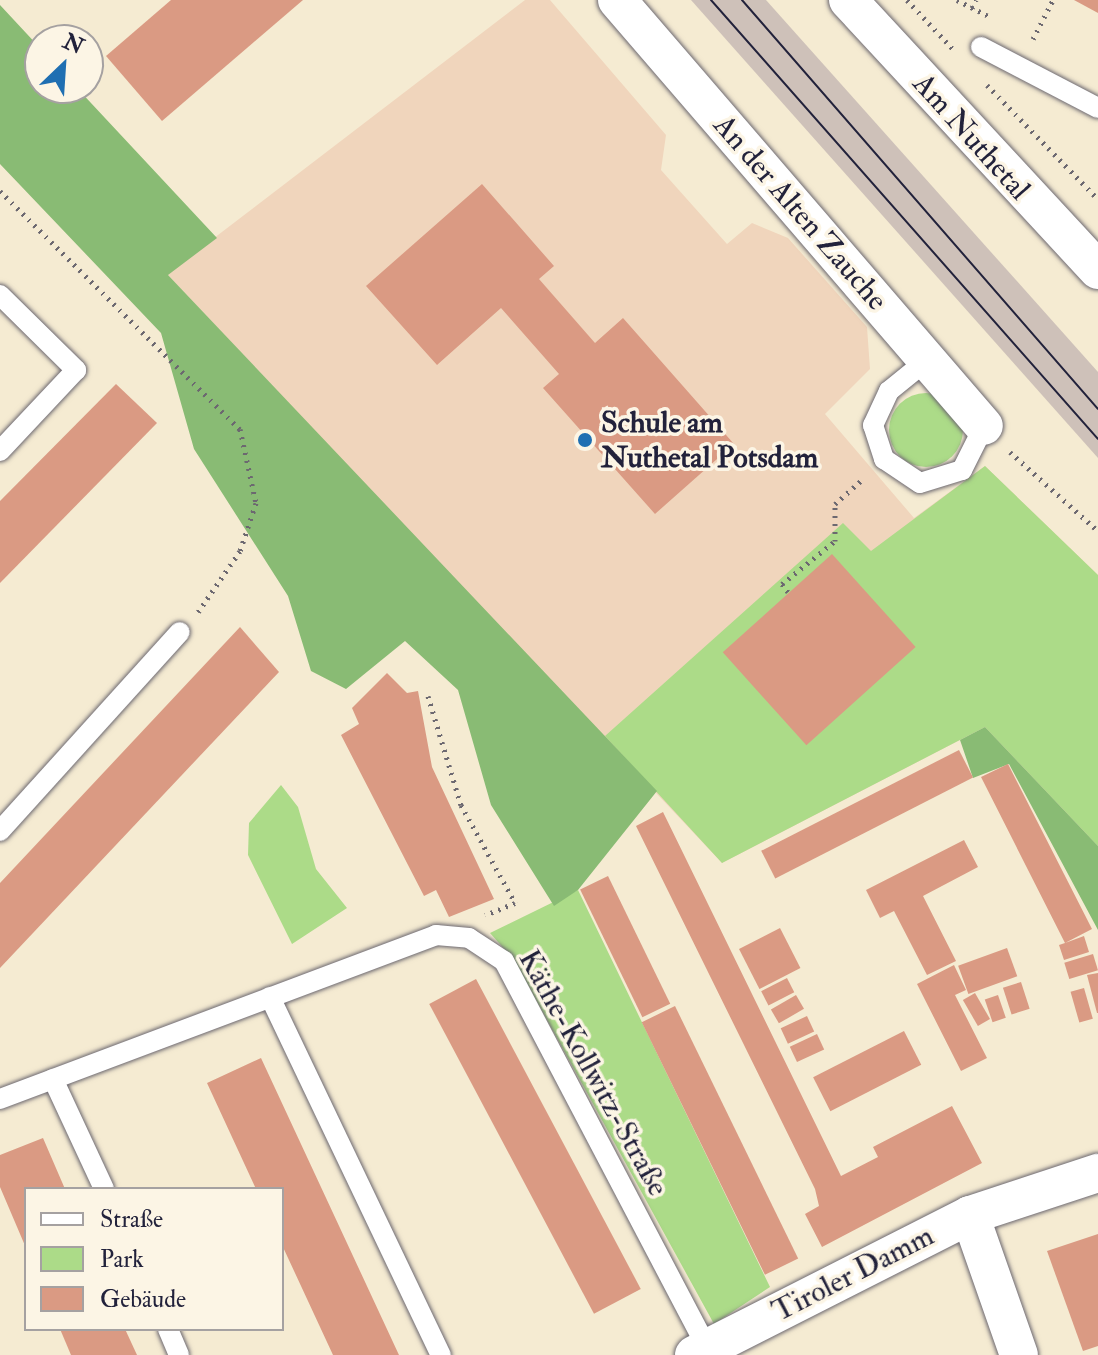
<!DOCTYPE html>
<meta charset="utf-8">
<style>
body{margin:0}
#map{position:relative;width:1098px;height:1355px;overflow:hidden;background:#f5ebd2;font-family:"IM FELL Double Pica",serif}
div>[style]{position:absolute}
.built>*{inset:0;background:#f0d5bc}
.industrial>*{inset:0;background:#cec1b9}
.green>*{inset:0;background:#acdb88}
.round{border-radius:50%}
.forest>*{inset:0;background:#89bb74}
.building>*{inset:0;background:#da9a83;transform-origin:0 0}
.path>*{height:5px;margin-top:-2.5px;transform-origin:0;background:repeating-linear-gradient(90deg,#6c6870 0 2px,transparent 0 8px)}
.roads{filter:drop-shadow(0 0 2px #6c6870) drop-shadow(0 0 2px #6c6870)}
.lane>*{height:20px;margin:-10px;padding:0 10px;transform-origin:10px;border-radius:10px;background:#fff}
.street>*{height:38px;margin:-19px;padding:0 19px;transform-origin:19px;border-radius:19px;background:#fff}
.tram>*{height:2px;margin:-1px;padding:0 1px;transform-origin:1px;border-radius:1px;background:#22223b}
.dots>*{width:22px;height:22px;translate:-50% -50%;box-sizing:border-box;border:4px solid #fcf5e5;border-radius:50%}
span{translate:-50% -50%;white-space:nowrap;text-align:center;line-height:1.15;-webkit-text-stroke:7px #fcf5e5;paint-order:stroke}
.street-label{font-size:30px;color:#22223b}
.poi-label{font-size:30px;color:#22223b;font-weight:700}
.left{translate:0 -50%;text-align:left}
.legend{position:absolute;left:24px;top:1187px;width:260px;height:144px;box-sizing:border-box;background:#fcf5e5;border:2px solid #a5a1a1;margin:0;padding:10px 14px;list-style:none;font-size:24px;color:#22223b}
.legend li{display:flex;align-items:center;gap:16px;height:40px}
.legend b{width:40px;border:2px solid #a5a1a1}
.north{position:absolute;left:24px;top:24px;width:80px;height:80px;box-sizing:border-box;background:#fcf5e5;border:2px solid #a5a1a1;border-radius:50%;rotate:25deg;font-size:22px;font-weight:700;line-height:32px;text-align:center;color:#22223b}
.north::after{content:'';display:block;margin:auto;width:28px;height:36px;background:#1f6fb2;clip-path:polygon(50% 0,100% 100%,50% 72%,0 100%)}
</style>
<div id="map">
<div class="built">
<div style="clip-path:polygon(525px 0,550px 0,666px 135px,661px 170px,727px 244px,752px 223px,788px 238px,867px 327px,870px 369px,825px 414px,914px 518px,985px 466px,1098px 575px,1098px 846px,985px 727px,722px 863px,167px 274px)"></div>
</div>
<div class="industrial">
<div style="clip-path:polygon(691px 0,766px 0,1098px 372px,1098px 458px)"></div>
</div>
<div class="green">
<div class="round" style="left:889px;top:393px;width:74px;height:74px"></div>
<div style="clip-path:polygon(985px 466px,1098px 575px,1098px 846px,985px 727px,722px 863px,605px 736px,843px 523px,871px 551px)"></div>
<div style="clip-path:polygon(281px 785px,298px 807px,316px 869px,347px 908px,292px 944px,248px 855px,249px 823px)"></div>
<div style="clip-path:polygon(578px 890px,770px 1287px,714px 1324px,514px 960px,490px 933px)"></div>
</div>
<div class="forest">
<div style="clip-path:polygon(0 5px,40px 48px,40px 88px,77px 88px,217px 238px,168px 275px,657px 791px,578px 890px,554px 906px,491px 805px,458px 690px,405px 641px,346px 689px,311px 671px,288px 596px,194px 449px,161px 333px,0 164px)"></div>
<div style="clip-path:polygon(985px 727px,1098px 846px,1098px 930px,1009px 764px,973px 778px,960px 740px)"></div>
</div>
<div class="building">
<div style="clip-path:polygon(171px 0,303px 0,162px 121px,106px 56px)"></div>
<div style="clip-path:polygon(1074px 0,1098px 0,1098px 13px)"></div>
<div style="clip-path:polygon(482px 184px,554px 266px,539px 279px,595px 343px,623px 318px,734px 444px,655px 514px,543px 388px,559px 374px,501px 308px,437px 365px,366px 286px)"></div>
<div style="clip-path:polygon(116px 384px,157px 423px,0 583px,0 501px)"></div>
<div style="left:832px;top:554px;width:125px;height:147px;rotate:48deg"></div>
<div style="clip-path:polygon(240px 627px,279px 672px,0 968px,0 883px)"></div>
<div style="clip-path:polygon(387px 673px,407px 693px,418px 691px,432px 767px,494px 899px,449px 917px,436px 890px,424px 896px,341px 735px,359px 724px,352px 708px)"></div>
<div style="left:959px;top:750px;width:31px;height:222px;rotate:63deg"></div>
<div style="clip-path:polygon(1008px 764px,1092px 929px,1065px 943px,1084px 936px,1089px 952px,1064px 960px,1059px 945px,1065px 943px,981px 777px)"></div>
<div style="clip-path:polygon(663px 812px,841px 1176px,878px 1157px,873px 1147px,952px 1106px,982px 1163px,822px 1247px,805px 1214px,819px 1206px,815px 1189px,636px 826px)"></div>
<div style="clip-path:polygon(964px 840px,978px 867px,923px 896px,956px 961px,927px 975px,894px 911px,880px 918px,866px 890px)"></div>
<div style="left:608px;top:876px;width:142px;height:31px;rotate:64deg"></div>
<div style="left:780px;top:928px;width:45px;height:46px;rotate:63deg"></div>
<div style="left:1007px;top:948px;width:30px;height:52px;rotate:70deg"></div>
<div style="left:1093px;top:954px;width:17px;height:30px;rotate:73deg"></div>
<div style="clip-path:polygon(954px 965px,966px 990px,955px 995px,987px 1058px,961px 1071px,917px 984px)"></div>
<div style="clip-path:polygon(1098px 973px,1098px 1013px,1097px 1013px,1087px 975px)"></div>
<div style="left:787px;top:978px;width:16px;height:29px;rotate:63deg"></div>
<div style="left:476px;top:979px;width:351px;height:53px;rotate:62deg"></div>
<div style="left:1021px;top:982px;width:28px;height:19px;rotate:72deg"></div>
<div style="left:1084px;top:988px;width:32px;height:14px;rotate:74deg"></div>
<div style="left:975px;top:993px;width:30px;height:14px;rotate:60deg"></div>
<div style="left:796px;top:995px;width:16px;height:29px;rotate:60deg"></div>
<div style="left:998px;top:995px;width:24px;height:14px;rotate:71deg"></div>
<div style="left:675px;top:1006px;width:281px;height:37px;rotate:64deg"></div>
<div style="left:807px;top:1016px;width:17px;height:29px;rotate:65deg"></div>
<div style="left:904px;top:1031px;width:38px;height:102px;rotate:63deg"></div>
<div style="left:817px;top:1034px;width:17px;height:30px;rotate:65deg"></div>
<div style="clip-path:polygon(261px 1058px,399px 1355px,333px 1355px,282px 1245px,282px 1189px,256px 1189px,207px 1083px)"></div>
<div style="clip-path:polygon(43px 1138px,65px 1189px,26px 1189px,26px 1248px,0 1187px,0 1155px)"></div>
<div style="clip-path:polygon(1098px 1234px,1098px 1346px,1083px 1351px,1047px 1251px)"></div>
<div style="clip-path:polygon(60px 1329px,125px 1329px,137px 1355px,71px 1355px)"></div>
</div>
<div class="path">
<div style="left:907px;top:0;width:67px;rotate:46.8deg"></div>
<div style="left:957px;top:0;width:35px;rotate:27deg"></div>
<div style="left:972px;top:8px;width:9px;rotate:-63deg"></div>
<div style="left:1033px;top:39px;width:44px;rotate:-62.9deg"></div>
<div style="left:987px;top:85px;width:159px;rotate:45.8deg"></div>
<div style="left:0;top:191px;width:338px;rotate:44.8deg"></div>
<div style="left:240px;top:429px;width:76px;rotate:77.8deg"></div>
<div style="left:256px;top:503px;width:51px;rotate:108.4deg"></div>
<div style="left:240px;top:551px;width:74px;rotate:124.5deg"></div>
<div style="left:1010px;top:452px;width:118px;rotate:41.9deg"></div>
<div style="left:788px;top:592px;width:10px;rotate:-127deg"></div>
<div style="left:782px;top:584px;width:68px;rotate:-39.1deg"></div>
<div style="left:835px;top:541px;width:37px;rotate:-90deg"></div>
<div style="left:835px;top:504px;width:38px;rotate:-42deg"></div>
<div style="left:428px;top:696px;width:114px;rotate:73.2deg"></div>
<div style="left:461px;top:805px;width:112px;rotate:61.1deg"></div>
<div style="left:515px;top:903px;width:32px;rotate:158deg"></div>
</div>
<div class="roads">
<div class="lane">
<div style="left:981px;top:47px;width:132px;rotate:27.5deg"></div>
<div style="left:0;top:295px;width:107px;rotate:44.6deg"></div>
<div style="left:76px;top:370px;width:111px;rotate:133.2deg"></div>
<div style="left:926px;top:361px;width:48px;rotate:141deg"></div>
<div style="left:889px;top:391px;width:38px;rotate:115deg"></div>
<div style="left:873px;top:425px;width:36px;rotate:72deg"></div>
<div style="left:884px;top:459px;width:43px;rotate:33.7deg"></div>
<div style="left:920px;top:483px;width:44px;rotate:-17.2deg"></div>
<div style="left:962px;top:470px;width:49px;rotate:-63.4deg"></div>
<div style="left:0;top:831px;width:268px;rotate:-47.9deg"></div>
<div style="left:270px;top:997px;width:397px;rotate:64.5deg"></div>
<div style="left:53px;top:1079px;width:121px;rotate:65.1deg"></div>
<div style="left:0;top:1099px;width:466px;rotate:-20.6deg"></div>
<div style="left:436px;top:935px;width:33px;rotate:5deg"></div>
<div style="left:469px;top:938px;width:42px;rotate:33.3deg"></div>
<div style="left:504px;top:961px;width:437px;rotate:62.3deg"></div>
<div style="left:168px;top:1329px;width:28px;rotate:67deg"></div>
</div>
<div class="street">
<div style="left:617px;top:0;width:562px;rotate:49.26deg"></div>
<div style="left:848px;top:0;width:368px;rotate:47.2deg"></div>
<div style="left:970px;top:1215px;width:148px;rotate:70.7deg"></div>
<div style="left:694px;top:1355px;width:309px;rotate:-26.9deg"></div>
<div style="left:970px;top:1215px;width:135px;rotate:-18.2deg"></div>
</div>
</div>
<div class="tram">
<div style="left:711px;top:0;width:585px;rotate:48.6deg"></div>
<div style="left:742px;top:0;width:542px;rotate:48.96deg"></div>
</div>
<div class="dots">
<div style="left:585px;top:440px;background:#1f6fb2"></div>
</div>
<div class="street-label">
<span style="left:971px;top:137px;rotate:48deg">Am Nuthetal</span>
<span style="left:800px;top:213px;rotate:49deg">An der Alten Zauche</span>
<span style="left:593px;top:1073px;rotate:61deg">Käthe-Kollwitz-Straße</span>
<span style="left:853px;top:1274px;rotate:-27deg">Tiroler Damm</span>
</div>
<div class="poi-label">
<span class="left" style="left:601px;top:440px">Schule am<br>Nuthetal Potsdam</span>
</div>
<ul class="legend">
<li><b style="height:10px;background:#fff"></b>Straße</li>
<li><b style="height:22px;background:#acdb88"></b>Park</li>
<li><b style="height:22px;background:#da9a83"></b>Gebäude</li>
</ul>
<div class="north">N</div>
</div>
